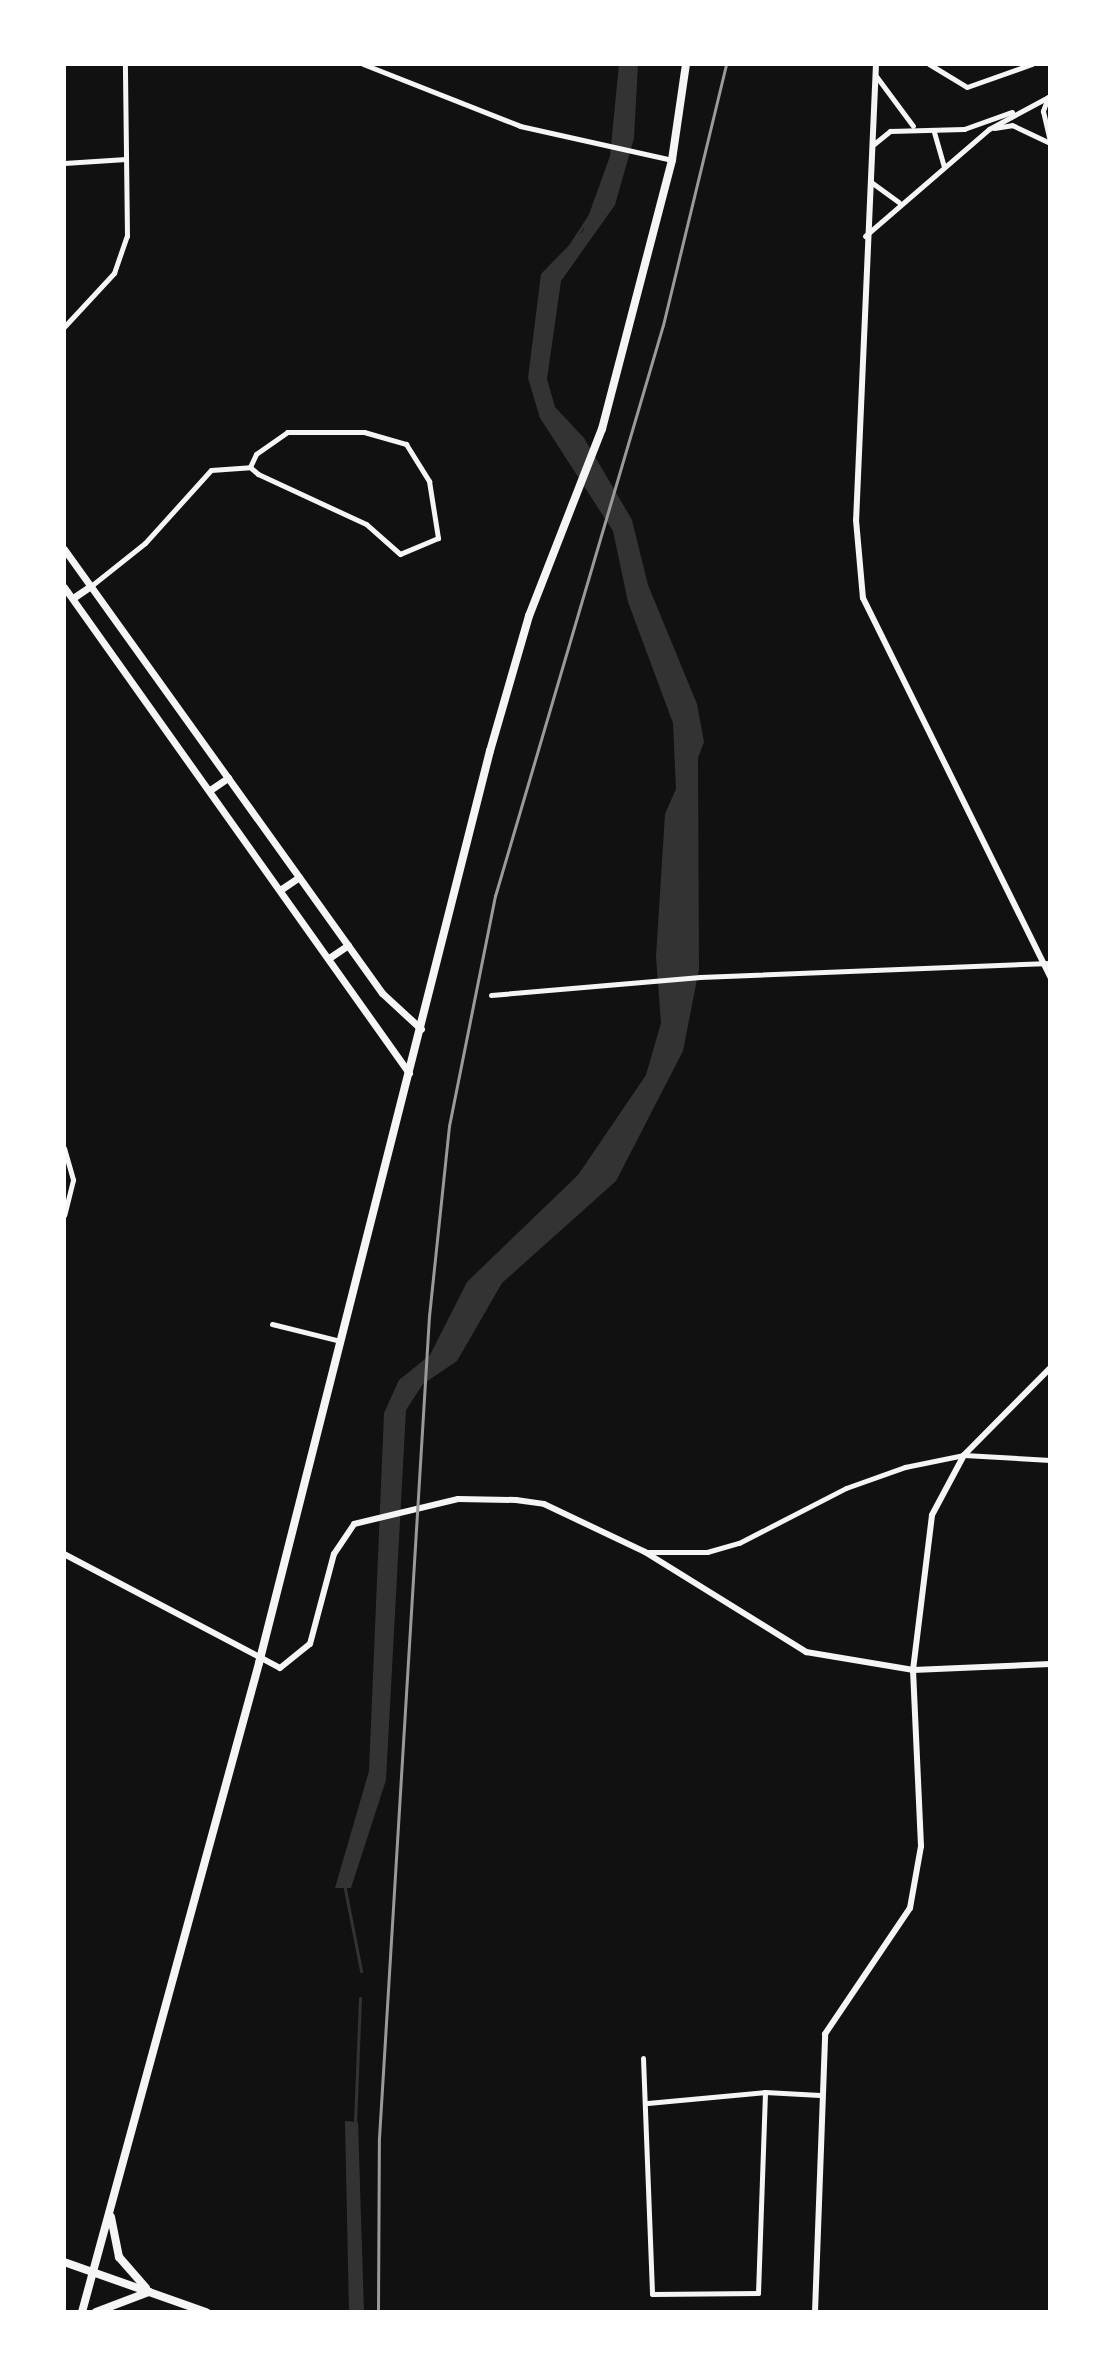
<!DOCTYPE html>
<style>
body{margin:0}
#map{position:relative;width:1114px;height:2376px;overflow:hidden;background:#111;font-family:"PT Sans",sans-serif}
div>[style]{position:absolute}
.water>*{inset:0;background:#333}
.stream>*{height:3px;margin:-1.5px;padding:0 1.5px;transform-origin:1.5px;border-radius:1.5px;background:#333}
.minor>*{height:5px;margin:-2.5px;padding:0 2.5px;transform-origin:2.5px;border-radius:2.5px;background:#f5f5f5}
.tertiary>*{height:6px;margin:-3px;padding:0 3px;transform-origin:3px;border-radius:3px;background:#f5f5f5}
.secondary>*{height:7px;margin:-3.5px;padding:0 3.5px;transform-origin:3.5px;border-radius:3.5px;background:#f5f5f5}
.primary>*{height:8px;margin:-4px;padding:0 4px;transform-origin:4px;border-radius:4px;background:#f5f5f5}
.rail>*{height:3px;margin:-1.5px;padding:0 1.5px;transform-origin:1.5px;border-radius:1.5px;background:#9a9a9a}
span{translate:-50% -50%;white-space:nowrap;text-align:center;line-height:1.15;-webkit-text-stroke:6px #fff;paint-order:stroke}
.frame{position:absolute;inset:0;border:66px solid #fff;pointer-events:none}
</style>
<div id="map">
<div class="water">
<div style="clip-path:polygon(619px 64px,638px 64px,634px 138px,615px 205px,561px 281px,547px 379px,555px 407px,584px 438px,632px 520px,648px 585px,697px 704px,704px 742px,698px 758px,699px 969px,683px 1051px,616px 1181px,502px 1283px,457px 1361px,423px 1384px,406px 1410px,386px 1780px,351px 1888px,335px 1888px,369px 1771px,384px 1413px,399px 1380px,430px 1355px,467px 1282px,578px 1175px,646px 1075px,661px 1023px,656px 957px,665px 814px,676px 789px,673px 723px,628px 602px,613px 531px,540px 418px,528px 378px,541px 274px,583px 231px,610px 156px)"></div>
<div style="clip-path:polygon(345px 2121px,358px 2122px,364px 2312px,349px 2312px)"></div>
</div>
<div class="stream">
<div style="left:567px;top:250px;width:44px;rotate:-57deg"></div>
<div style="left:344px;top:1884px;width:89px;rotate:78.9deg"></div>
<div style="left:355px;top:2123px;width:125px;rotate:-87.7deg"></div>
</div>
<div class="minor">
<div style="left:363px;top:64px;width:169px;rotate:21.5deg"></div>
<div style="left:520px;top:126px;width:156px;rotate:12.6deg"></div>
<div style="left:929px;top:64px;width:44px;rotate:31.2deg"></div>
<div style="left:967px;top:87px;width:69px;rotate:-19.5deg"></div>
<div style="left:876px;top:76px;width:62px;rotate:53.5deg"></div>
<div style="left:1048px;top:97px;width:15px;rotate:110deg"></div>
<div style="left:1043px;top:111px;width:31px;rotate:77deg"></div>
<div style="left:994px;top:128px;width:18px;rotate:-9deg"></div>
<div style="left:1012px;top:125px;width:42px;rotate:25.3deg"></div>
<div style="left:934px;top:132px;width:35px;rotate:74deg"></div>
<div style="left:874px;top:144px;width:21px;rotate:-39deg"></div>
<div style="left:890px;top:131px;width:74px;rotate:-1.5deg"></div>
<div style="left:964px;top:129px;width:51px;rotate:-19.5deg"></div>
<div style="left:64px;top:163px;width:62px;rotate:-3.7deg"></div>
<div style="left:871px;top:182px;width:34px;rotate:36deg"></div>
<div style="left:865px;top:236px;width:164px;rotate:-40.8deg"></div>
<div style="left:989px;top:129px;width:69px;rotate:-28.4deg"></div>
<div style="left:64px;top:327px;width:74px;rotate:-47.2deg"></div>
<div style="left:114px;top:273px;width:39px;rotate:-71deg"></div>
<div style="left:127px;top:236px;width:172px;rotate:-90.7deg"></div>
<div style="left:287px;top:432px;width:77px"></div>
<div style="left:364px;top:432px;width:44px;rotate:15.9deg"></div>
<div style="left:406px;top:444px;width:44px;rotate:58.1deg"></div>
<div style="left:429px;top:481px;width:58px;rotate:81deg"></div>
<div style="left:438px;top:538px;width:41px;rotate:157.2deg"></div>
<div style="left:400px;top:554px;width:45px;rotate:-138.6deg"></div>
<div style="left:366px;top:524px;width:119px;rotate:-155.2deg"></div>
<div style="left:258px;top:474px;width:11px;rotate:-139deg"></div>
<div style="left:250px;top:467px;width:14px;rotate:-65deg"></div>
<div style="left:256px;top:454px;width:38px;rotate:-35deg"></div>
<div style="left:91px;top:586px;width:69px;rotate:-38.5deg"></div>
<div style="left:145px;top:543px;width:98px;rotate:-47.9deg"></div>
<div style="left:211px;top:470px;width:39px;rotate:-4deg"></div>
<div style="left:491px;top:995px;width:210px;rotate:-4.9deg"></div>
<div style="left:700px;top:977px;width:350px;rotate:-2.3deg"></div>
<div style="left:64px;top:1148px;width:33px;rotate:74deg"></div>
<div style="left:73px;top:1180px;width:36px;rotate:104deg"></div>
<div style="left:272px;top:1324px;width:70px;rotate:14deg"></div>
<div style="left:646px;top:1552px;width:61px"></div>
<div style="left:707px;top:1552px;width:33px;rotate:-16deg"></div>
<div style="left:739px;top:1543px;width:120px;rotate:-27.2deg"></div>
<div style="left:846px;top:1488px;width:63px;rotate:-19.6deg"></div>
<div style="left:905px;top:1467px;width:60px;rotate:-11.5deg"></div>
<div style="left:964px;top:1455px;width:86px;rotate:3.3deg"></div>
<div style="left:643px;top:2058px;width:236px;rotate:87.8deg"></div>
<div style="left:652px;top:2294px;width:106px;rotate:-0.5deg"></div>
<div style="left:758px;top:2293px;width:201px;rotate:-88deg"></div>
<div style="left:765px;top:2092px;width:118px;rotate:174.6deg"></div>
<div style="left:765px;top:2092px;width:55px;rotate:3.1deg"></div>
</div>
<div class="tertiary">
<div style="left:876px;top:64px;width:456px;rotate:92.5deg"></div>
<div style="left:856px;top:520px;width:78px;rotate:84.9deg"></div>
<div style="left:863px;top:598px;width:423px;rotate:63.7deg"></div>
<div style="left:64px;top:1554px;width:244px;rotate:27.8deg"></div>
<div style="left:280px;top:1668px;width:38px;rotate:-39deg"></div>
<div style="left:310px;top:1644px;width:93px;rotate:-75.1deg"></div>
<div style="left:334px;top:1554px;width:36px;rotate:-56deg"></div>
<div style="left:354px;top:1524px;width:107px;rotate:-13.5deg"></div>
<div style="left:458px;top:1499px;width:58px;rotate:1deg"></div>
<div style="left:516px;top:1500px;width:28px;rotate:8deg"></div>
<div style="left:544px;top:1504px;width:112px;rotate:25.4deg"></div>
<div style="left:645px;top:1552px;width:190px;rotate:31.8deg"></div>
<div style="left:806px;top:1652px;width:109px;rotate:9.5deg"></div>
<div style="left:913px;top:1670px;width:137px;rotate:-2.5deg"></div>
<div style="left:815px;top:2312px;width:278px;rotate:-87.9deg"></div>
<div style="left:825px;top:2034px;width:152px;rotate:-56deg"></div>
<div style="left:910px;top:1908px;width:63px;rotate:-79.9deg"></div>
<div style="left:921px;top:1846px;width:176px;rotate:-92.6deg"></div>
<div style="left:913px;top:1670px;width:156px;rotate:-83deg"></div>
<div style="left:932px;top:1515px;width:68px;rotate:-61.9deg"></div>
<div style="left:964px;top:1455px;width:122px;rotate:-45.3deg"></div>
</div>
<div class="secondary">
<div style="left:64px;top:549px;width:546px;rotate:54.39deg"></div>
<div style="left:382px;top:993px;width:53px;rotate:42.7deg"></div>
<div style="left:64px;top:587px;width:596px;rotate:54.63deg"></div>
<div style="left:73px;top:598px;width:22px;rotate:-34deg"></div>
<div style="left:210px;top:790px;width:22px;rotate:-34deg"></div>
<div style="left:280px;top:890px;width:23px;rotate:-34deg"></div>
<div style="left:329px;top:958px;width:23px;rotate:-34deg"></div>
</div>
<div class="primary">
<div style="left:111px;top:2217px;width:41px;rotate:78.7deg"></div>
<div style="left:119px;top:2257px;width:41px;rotate:48.9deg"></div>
<div style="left:64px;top:2262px;width:151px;rotate:19.4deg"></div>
<div style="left:82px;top:2312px;width:673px;rotate:-74.74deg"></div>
<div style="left:259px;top:1663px;width:941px;rotate:-75.79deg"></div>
<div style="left:490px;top:751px;width:141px;rotate:-73.9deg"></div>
<div style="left:529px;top:616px;width:201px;rotate:-68.7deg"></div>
<div style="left:602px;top:429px;width:278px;rotate:-75.4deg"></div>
<div style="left:672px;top:160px;width:97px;rotate:-81.7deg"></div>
<div style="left:96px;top:2312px;width:57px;rotate:-20.7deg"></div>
</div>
<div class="rail">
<div style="left:378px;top:2312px;width:174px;rotate:-89.7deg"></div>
<div style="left:379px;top:2138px;width:824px;rotate:-86.52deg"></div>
<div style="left:429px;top:1316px;width:191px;rotate:-84deg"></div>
<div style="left:449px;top:1126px;width:235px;rotate:-78.7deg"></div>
<div style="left:495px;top:896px;width:595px;rotate:-73.61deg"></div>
<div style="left:663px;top:325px;width:268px;rotate:-76.4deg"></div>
</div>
<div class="frame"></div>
</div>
